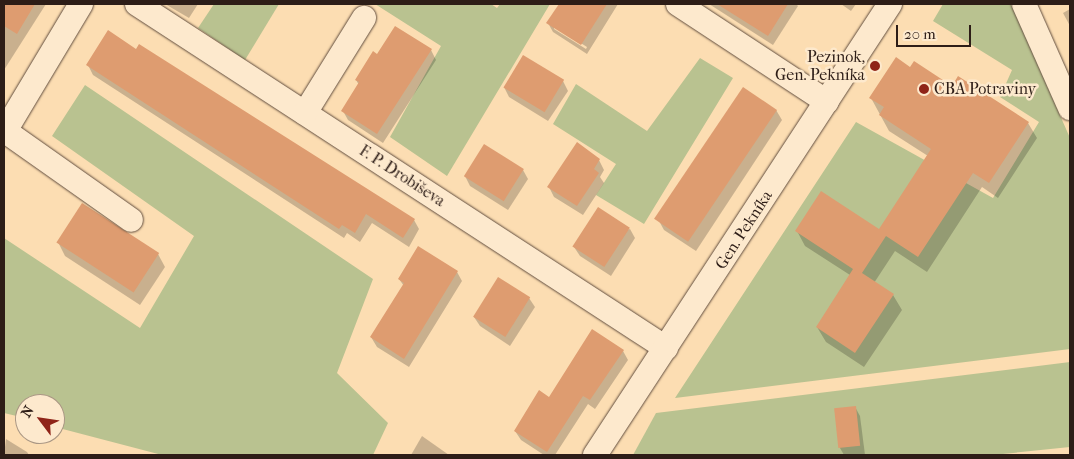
<!DOCTYPE html>
<meta charset="utf-8">
<style>
body{margin:0}
#map{position:relative;width:1074px;height:459px;overflow:hidden;background:#fcddb2;font-family:"IM FELL French Canon",serif}
div>[style]{position:absolute}
.green>*{inset:0;background:#b9c290}
.shadow>*{inset:0;background:#0003}
.building>*{inset:0;background:#de9c70;transform-origin:0 0}
.roads{filter:drop-shadow(0 0 1px #614d3e) drop-shadow(0 0 1px #614d3e)}
.minor>*{height:24px;margin:-12px;padding:0 12px;transform-origin:12px;border-radius:12px;background:#fde9cd}
.dots>*{width:14px;height:14px;translate:-50% -50%;box-sizing:border-box;border:2px solid #fde9cd;border-radius:50%}
span{translate:-50% -50%;white-space:nowrap;text-align:center;line-height:1.15;-webkit-text-stroke:5px #fde9cd;paint-order:stroke}
.poi-label{font-size:16px;color:#2d1d17}
.right{translate:-100% -50%;text-align:right}
.left{translate:0 -50%;text-align:left}
.street-label{font-size:16px;color:#2d1d17}
.frame{position:absolute;inset:0;border:5px solid #2d1d17;pointer-events:none}
.north{position:absolute;left:15px;top:394px;width:50px;height:50px;box-sizing:border-box;background:#fde9cd;border:1px solid #aa9784;border-radius:50%;rotate:301deg;font-size:14px;font-weight:700;line-height:20px;text-align:center;color:#2d1d17}
.north::after{content:'';display:block;margin:auto;width:18px;height:22px;background:#8f2418;clip-path:polygon(50% 0,100% 100%,50% 72%,0 100%)}
.scale{position:absolute;left:896px;top:25px;width:75px;height:22px;box-sizing:border-box;border:2px solid #2d1d17;border-top:0;padding-left:6px;font-size:15px;line-height:18px;white-space:nowrap;color:#2d1d17;-webkit-text-stroke:4px #fde9cd;paint-order:stroke}
</style>
<div id="map">
<div class="green">
<div style="clip-path:polygon(214px 4px,279px 4px,245px 60px,198px 28px)"></div>
<div style="clip-path:polygon(375px 4px,491px 4px,497px 8px,500px 4px,550px 4px,447px 176px,390px 137px,441px 46px)"></div>
<div style="clip-path:polygon(943px 4px,1011px 4px,1070px 138px,1070px 349px,675px 398px,856px 122px,993px 198px,1039px 122px,1000px 97px,1012px 70px,933px 21px)"></div>
<div style="clip-path:polygon(700px 58px,733px 78px,644px 224px,596px 195px,616px 164px,553px 124px,576px 84px,647px 131px)"></div>
<div style="clip-path:polygon(85px 85px,373px 279px,337px 373px,388px 423px,373px 455px,162px 455px,55px 427px,55px 404px,25px 404px,25px 418px,4px 413px,4px 238px,140px 328px,194px 236px,52px 136px)"></div>
<div style="clip-path:polygon(1070px 362px,1070px 447px,993px 455px,633px 455px,656px 413px)"></div>
</div>
<div class="shadow">
<div style="clip-path:polygon(4px 4px,46px 4px,4px 70px)"></div>
<div style="clip-path:polygon(165px 4px,198px 4px,189px 18px)"></div>
<div style="clip-path:polygon(evenodd,560px 4px,618px 4px,587px 54px,553px 32px,548px 23px,560px 4px,554px 26px,587px 47px,586px 49px,554px 29px,554px 26px)"></div>
<div style="clip-path:polygon(709px 4px,796px 4px,798px 6px,773px 45px)"></div>
<div style="clip-path:polygon(841px 4px,856px 4px,851px 11px)"></div>
<div style="clip-path:polygon(1070px 9px,1070px 26px,1063px 13px)"></div>
<div style="clip-path:polygon(431px 50px,436px 60px,383px 143px,348px 120px,343px 111px,359px 85px,356px 80px,377px 56px)"></div>
<div style="clip-path:polygon(88px 65px,414px 220px,419px 229px,409px 247px,372px 223px,360px 242px,347px 233px,344px 238px,93px 75px)"></div>
<div style="clip-path:polygon(911px 68px,1028px 123px,1037px 138px,998px 198px,982px 187px,927px 272px,895px 251px,874px 283px,893px 295px,902px 310px,864px 367px,826px 342px,817px 327px,850px 275px,805px 246px,797px 231px,880px 231px,928px 156px,889px 131px,871px 98px)"></div>
<div style="clip-path:polygon(563px 81px,568px 91px,548px 121px,509px 97px,504px 87px)"></div>
<div style="clip-path:polygon(776px 110px,782px 120px,696px 251px,664px 230px,659px 221px)"></div>
<div style="clip-path:polygon(599px 160px,604px 170px,600px 177px,604px 183px,583px 215px,554px 197px,549px 187px)"></div>
<div style="clip-path:polygon(523px 170px,528px 179px,508px 210px,470px 186px,465px 176px)"></div>
<div style="clip-path:polygon(630px 229px,635px 238px,611px 276px,580px 256px,574px 247px)"></div>
<div style="clip-path:polygon(58px 242px,158px 254px,165px 267px,140px 305px,65px 256px)"></div>
<div style="clip-path:polygon(457px 272px,462px 281px,409px 367px,377px 347px,371px 337px,404px 286px,399px 279px)"></div>
<div style="clip-path:polygon(529px 298px,535px 307px,510px 346px,480px 326px,474px 317px)"></div>
<div style="clip-path:polygon(623px 351px,628px 360px,595px 409px,588px 404px,555px 455px,544px 455px,521px 440px,515px 431px,550px 399px)"></div>
<div style="clip-path:polygon(855px 407px,860px 416px,865px 455px,844px 455px,840px 448px,836px 409px)"></div>
<div style="clip-path:polygon(422px 436px,449px 455px,411px 455px)"></div>
<div style="clip-path:polygon(6px 439px,27px 452px,29px 455px,4px 455px)"></div>
</div>
<div class="building">
<div style="clip-path:polygon(4px 4px,35px 4px,17px 34px,4px 26px)"></div>
<div style="clip-path:polygon(559px 4px,607px 4px,581px 45px,546px 23px)"></div>
<div style="clip-path:polygon(717px 4px,788px 4px,768px 36px)"></div>
<div style="clip-path:polygon(395px 26px,432px 49px,377px 134px,341px 111px,359px 82px,355px 80px,373px 51px,377px 54px)"></div>
<div style="clip-path:polygon(108px 30px,136px 49px,139px 44px,415px 219px,403px 238px,366px 214px,355px 233px,342px 225px,339px 229px,86px 65px)"></div>
<div style="left:523px;top:55px;width:48px;height:38px;rotate:31deg"></div>
<div style="clip-path:polygon(896px 57px,910px 67px,914px 61px,952px 86px,958px 76px,1029px 122px,989px 183px,973px 173px,918px 257px,886px 236px,862px 273px,894px 294px,855px 353px,816px 327px,853px 269px,795px 231px,821px 191px,879px 229px,931px 149px,879px 115px,884px 107px,869px 98px)"></div>
<div style="left:743px;top:87px;width:41px;height:159px;rotate:34deg"></div>
<div style="clip-path:polygon(577px 142px,600px 159px,594px 169px,599px 173px,577px 206px,547px 187px)"></div>
<div style="left:484px;top:144px;width:47px;height:38px;rotate:32deg"></div>
<div style="left:82px;top:203px;width:92px;height:47px;rotate:33deg"></div>
<div style="left:598px;top:207px;width:38px;height:47px;rotate:33deg"></div>
<div style="clip-path:polygon(418px 246px,458px 271px,404px 359px,370px 337px,404px 283px,398px 279px)"></div>
<div style="left:498px;top:277px;width:38px;height:47px;rotate:32deg"></div>
<div style="clip-path:polygon(592px 329px,624px 350px,590px 400px,583px 396px,547px 452px,514px 431px,539px 390px,549px 397px)"></div>
<div style="left:856px;top:406px;width:40px;height:22px;rotate:84deg"></div>
</div>
<div class="roads">
<div class="minor">
<div style="left:81px;top:4px;width:148px;rotate:120.9deg"></div>
<div style="left:5px;top:131px;width:154px;rotate:35.2deg"></div>
<div style="left:137px;top:4px;width:631px;rotate:33.04deg"></div>
<div style="left:678px;top:4px;width:178px;rotate:33.3deg"></div>
<div style="left:1024px;top:4px;width:114px;rotate:66.1deg"></div>
<div style="left:305px;top:113px;width:112px;rotate:-58.2deg"></div>
<div style="left:595px;top:455px;width:539px;rotate:-56.81deg"></div>
</div>
</div>
<div class="dots">
<div style="left:875px;top:66px;background:#8f2418"></div>
<div style="left:924px;top:89px;background:#8f2418"></div>
</div>
<div class="poi-label">
<span class="right" style="left:865px;top:66px">Pezinok,<br>Gen. Pekníka</span>
<span class="left" style="left:934px;top:89px">CBA Potraviny</span>
</div>
<div class="street-label">
<span style="left:402px;top:176px;rotate:33deg">F. P. Drobiševa</span>
<span style="left:744px;top:230px;rotate:-57deg">Gen. Pekníka</span>
</div>
<div class="frame"></div>
<div class="north">N</div>
<div class="scale">20 m</div>
</div>
